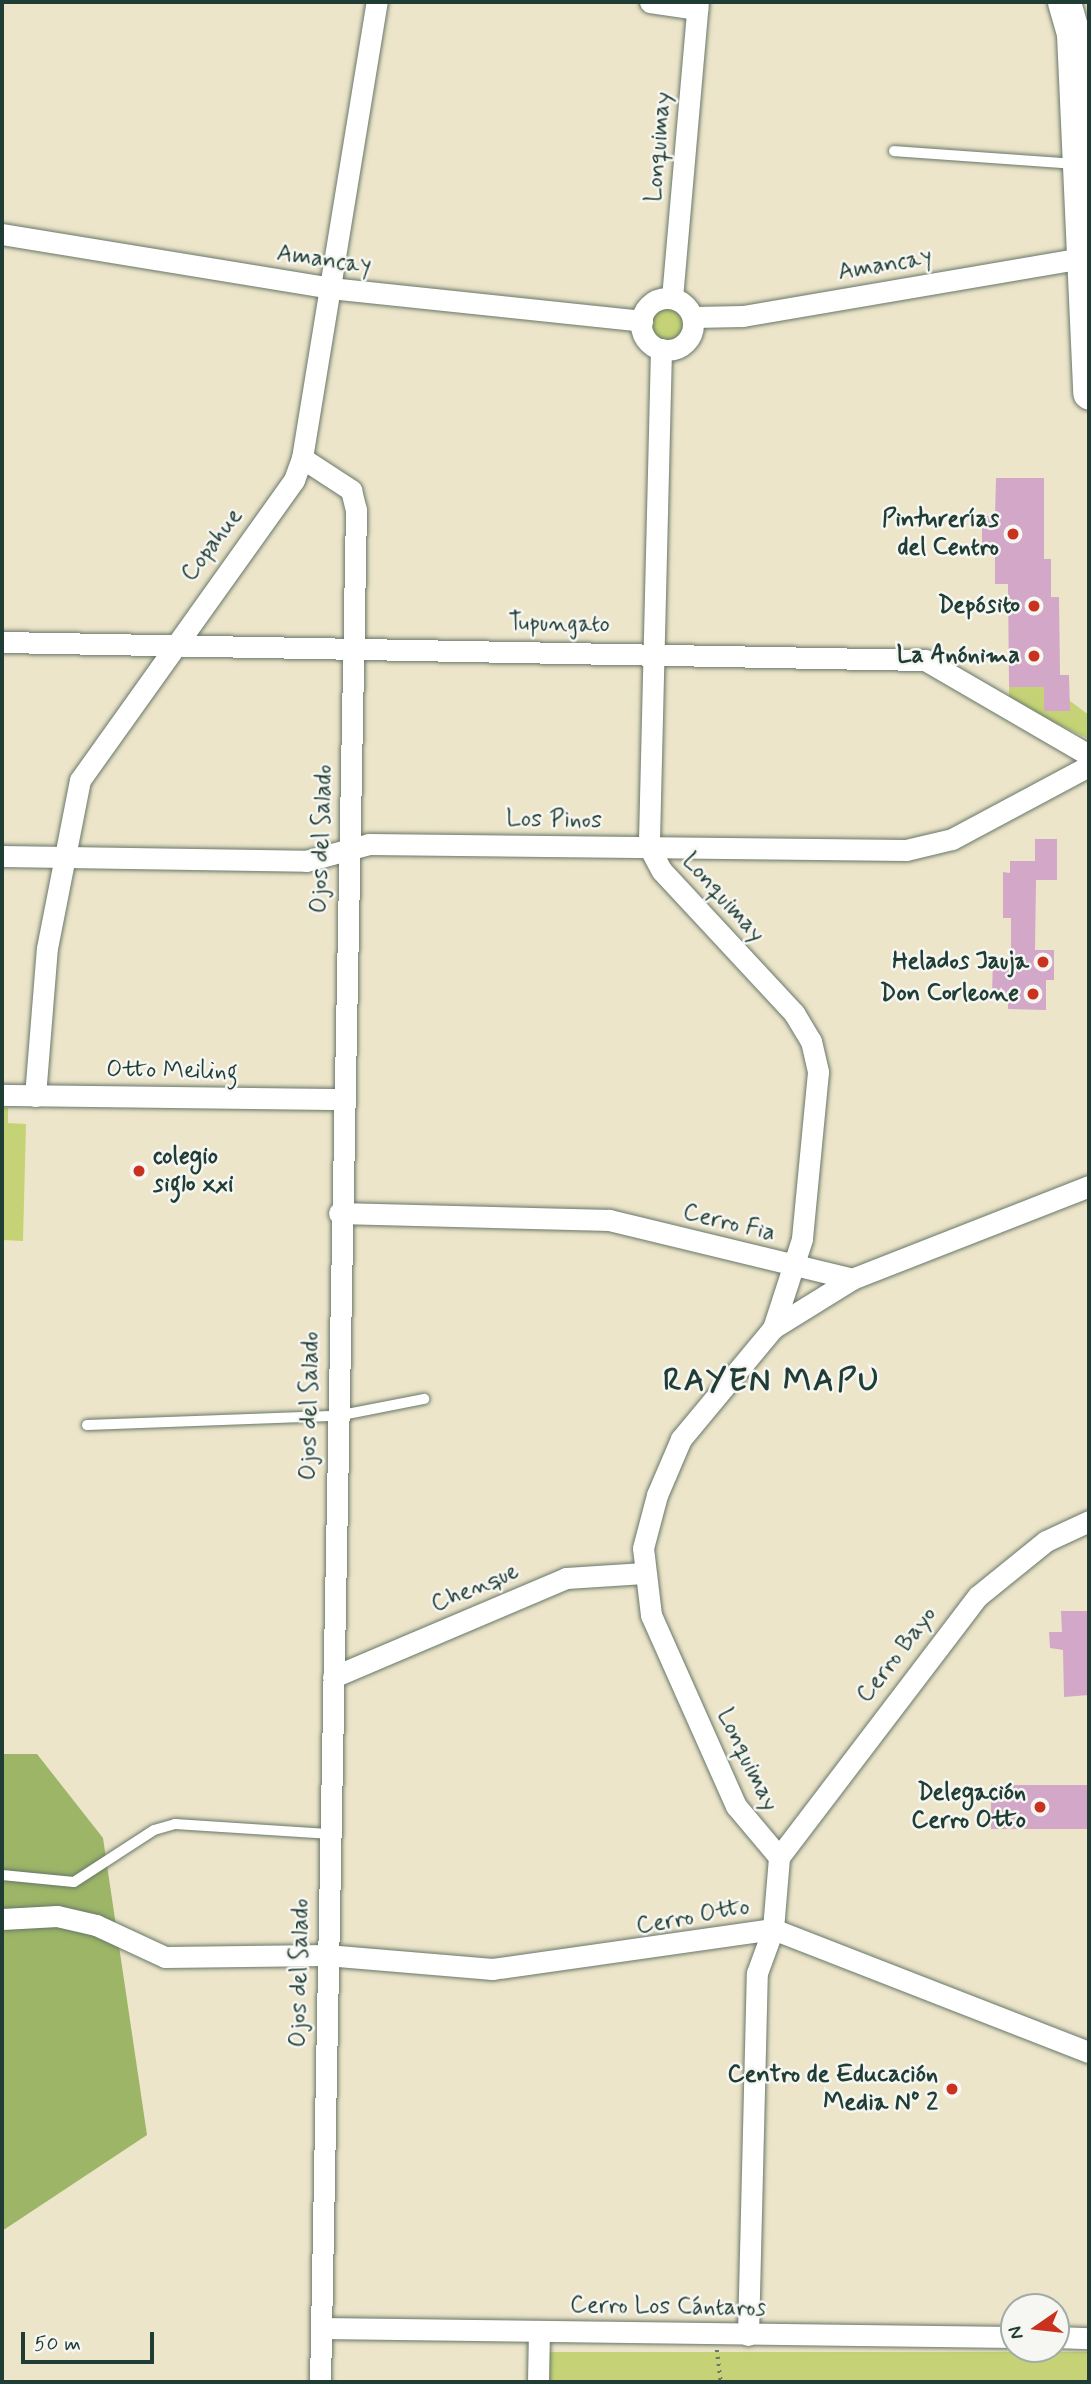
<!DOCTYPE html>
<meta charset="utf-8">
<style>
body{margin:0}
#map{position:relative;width:1091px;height:2384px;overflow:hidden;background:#ede5ca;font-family:Mynerve,sans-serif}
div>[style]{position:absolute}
.green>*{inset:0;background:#c5d376;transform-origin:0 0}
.round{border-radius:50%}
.forest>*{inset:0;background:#9cb567}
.building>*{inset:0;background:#d2a7c8;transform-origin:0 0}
.path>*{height:3.5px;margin-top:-1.75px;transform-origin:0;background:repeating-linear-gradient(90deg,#677868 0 2px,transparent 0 7px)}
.roads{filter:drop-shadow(0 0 2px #677868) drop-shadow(0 0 2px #677868)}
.service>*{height:10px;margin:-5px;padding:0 5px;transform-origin:5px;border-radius:5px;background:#fff}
.minor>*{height:21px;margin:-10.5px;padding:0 10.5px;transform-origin:10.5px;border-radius:10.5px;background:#fff}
.minor>.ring{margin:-10.5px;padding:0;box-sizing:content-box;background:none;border:21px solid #fff;border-radius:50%}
.primary>*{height:33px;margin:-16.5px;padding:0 16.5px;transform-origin:16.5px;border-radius:16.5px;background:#fff}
.dots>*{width:19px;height:19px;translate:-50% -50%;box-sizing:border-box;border:4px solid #f6f6f2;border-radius:50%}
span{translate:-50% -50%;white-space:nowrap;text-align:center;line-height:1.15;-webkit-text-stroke:5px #f6f6f2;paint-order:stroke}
.street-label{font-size:24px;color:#1f3d34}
.poi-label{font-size:24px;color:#1f3d34;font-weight:700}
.right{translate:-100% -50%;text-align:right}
.left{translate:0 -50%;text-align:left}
.district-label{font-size:32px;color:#1f3d34;font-weight:700;letter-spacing:2px}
.frame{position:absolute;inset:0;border:4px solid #1f3d34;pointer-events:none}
.north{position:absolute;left:1000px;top:2293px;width:70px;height:70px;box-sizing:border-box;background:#f6f6f2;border:2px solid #a0aca6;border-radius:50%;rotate:256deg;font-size:19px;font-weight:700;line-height:28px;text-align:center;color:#1f3d34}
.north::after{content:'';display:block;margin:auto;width:24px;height:32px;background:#c8321e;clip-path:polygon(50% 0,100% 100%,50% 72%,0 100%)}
.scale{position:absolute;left:21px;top:2332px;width:133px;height:32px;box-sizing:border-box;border:4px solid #1f3d34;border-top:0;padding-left:9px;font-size:21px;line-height:24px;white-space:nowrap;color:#1f3d34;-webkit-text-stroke:5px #f6f6f2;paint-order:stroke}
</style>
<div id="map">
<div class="green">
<div class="round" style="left:649px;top:306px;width:36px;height:36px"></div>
<div style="clip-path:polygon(1009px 687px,1044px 687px,1070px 701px,1089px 715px,1089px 739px,1009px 701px)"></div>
<div style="clip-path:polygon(2px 1108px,8px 1108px,8px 1123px,26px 1124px,23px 1241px,2px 1240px)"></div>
<div style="left:548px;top:2352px;width:541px;height:30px"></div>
</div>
<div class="forest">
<div style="clip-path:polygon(2px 1754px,37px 1754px,103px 1838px,147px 2135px,2px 2231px)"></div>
</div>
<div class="building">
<div style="clip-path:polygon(996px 478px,1044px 478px,1044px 559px,1051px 559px,1051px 597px,1059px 597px,1060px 675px,1069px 675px,1070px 711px,1044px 711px,1044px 687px,1009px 687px,1008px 584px,995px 584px,995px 551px,982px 551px,982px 516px,995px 516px)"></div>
<div style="clip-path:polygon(1035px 839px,1057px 839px,1057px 880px,1036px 880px,1035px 950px,1054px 950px,1054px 980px,1046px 980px,1046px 1010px,1008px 1009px,1008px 995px,992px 995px,993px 957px,1008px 957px,1011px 950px,1011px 918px,1003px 918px,1003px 872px,1010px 873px,1010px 861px,1035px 861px)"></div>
<div style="clip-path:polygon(1061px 1611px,1089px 1611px,1089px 1695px,1064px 1697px,1063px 1650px,1050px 1648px,1049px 1632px,1062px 1632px)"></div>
<div style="left:991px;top:1785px;width:98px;height:44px"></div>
</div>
<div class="path">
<div style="left:717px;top:2350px;width:32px;rotate:83deg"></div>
</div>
<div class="roads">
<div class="service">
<div style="left:894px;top:151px;width:181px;rotate:4.1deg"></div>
<div style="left:87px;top:1425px;width:250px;rotate:-2.1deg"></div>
<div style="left:337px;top:1416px;width:89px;rotate:-11.1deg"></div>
<div style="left:2px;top:1875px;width:72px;rotate:5.6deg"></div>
<div style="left:74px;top:1882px;width:95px;rotate:-33deg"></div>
<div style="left:154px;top:1830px;width:22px;rotate:-16deg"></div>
<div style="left:175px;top:1824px;width:153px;rotate:3.7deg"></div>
</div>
<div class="minor">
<div style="left:650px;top:2px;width:48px;rotate:8.5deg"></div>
<div style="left:2px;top:234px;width:332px;rotate:9.3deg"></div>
<div style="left:330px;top:288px;width:314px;rotate:6deg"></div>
<div style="left:672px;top:298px;width:297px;rotate:-85deg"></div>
<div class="ring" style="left:641px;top:298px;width:31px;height:31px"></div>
<div style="left:693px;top:317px;width:50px;rotate:-1.1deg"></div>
<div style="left:743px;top:316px;width:351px;rotate:-9.7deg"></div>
<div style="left:661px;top:349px;width:498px;rotate:91.4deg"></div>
<div style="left:649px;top:847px;width:27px;rotate:62deg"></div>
<div style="left:662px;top:871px;width:194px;rotate:47.1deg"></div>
<div style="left:794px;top:1013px;width:33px;rotate:59deg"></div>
<div style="left:811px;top:1041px;width:32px;rotate:77deg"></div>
<div style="left:818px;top:1072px;width:168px;rotate:95.5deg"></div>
<div style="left:802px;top:1239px;width:94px;rotate:108deg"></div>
<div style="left:302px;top:458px;width:59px;rotate:33.1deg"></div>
<div style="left:351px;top:490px;width:21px;rotate:76deg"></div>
<div style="left:356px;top:510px;width:1872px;rotate:91.1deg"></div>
<div style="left:2px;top:642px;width:923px;rotate:1.12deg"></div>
<div style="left:925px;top:660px;width:190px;rotate:30.1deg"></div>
<div style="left:2px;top:856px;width:304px;rotate:0.9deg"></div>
<div style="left:306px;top:861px;width:65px;rotate:-15.1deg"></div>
<div style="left:369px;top:844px;width:537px;rotate:0.64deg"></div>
<div style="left:906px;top:850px;width:47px;rotate:-13.4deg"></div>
<div style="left:952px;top:839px;width:155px;rotate:-28.1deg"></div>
<div style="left:2px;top:1095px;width:339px;rotate:0.7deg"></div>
<div style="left:35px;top:1096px;width:148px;rotate:-85.4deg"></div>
<div style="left:47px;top:948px;width:171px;rotate:-78.9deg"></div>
<div style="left:80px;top:780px;width:369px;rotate:-54.5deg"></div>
<div style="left:294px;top:480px;width:23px;rotate:-70deg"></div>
<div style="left:302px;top:458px;width:462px;rotate:-80.7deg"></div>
<div style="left:339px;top:1213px;width:270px;rotate:1.5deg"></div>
<div style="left:609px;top:1220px;width:250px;rotate:13.6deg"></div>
<div style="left:333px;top:1677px;width:253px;rotate:-23deg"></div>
<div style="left:566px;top:1578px;width:78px;rotate:-3.7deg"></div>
<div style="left:779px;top:1857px;width:328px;rotate:-52.7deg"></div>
<div style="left:978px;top:1596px;width:87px;rotate:-39deg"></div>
<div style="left:1046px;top:1541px;width:47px;rotate:-24.9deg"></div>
<div style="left:2px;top:1919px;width:55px;rotate:-3.1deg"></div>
<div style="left:57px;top:1916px;width:40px;rotate:13deg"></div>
<div style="left:96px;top:1925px;width:76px;rotate:24.9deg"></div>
<div style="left:165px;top:1957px;width:161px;rotate:-0.7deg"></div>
<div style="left:326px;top:1955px;width:167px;rotate:4.8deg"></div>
<div style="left:492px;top:1969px;width:284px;rotate:-8.1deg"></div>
<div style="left:773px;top:1929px;width:339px;rotate:21.3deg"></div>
<div style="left:321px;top:2328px;width:693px;rotate:0.74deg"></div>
<div style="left:748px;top:2335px;width:362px;rotate:-88.6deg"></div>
<div style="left:757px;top:1973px;width:47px;rotate:-70deg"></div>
<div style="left:773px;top:1929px;width:72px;rotate:-85.2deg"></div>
<div style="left:779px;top:1857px;width:67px;rotate:-130.1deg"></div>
<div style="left:736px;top:1806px;width:209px;rotate:-114deg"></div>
<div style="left:651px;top:1615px;width:67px;rotate:-96.8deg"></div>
<div style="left:643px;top:1548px;width:55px;rotate:-75.2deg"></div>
<div style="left:657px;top:1495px;width:61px;rotate:-66.8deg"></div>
<div style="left:681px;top:1439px;width:144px;rotate:-50.3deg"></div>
<div style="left:773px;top:1328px;width:93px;rotate:-31.8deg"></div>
<div style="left:852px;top:1279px;width:255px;rotate:-21.4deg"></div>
<div style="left:1056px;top:2337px;width:33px;rotate:2deg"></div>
<div style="left:538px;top:2382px;width:51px;rotate:-88.9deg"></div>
</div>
<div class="primary">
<div style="left:1064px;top:2px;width:33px;rotate:74deg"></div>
<div style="left:1073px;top:34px;width:359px;rotate:87.4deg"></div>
</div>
</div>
<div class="dots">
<div style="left:1013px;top:534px;background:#c8321e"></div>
<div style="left:1034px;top:606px;background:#c8321e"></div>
<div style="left:1034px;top:656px;background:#c8321e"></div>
<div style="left:1043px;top:962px;background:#c8321e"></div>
<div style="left:1033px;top:994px;background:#c8321e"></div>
<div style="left:139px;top:1171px;background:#c8321e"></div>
<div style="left:1040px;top:1807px;background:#c8321e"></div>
<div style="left:952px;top:2089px;background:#c8321e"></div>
</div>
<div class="street-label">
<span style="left:659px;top:147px;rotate:-85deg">Lonquimay</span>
<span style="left:324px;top:260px;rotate:8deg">Amancay</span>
<span style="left:885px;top:265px;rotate:-10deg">Amancay</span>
<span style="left:212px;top:545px;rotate:-53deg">Copahue</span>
<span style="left:559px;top:624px;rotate:1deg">Tupungato</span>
<span style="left:554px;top:820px;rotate:1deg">Los Pinos</span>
<span style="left:322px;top:839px;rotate:-88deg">Ojos del Salado</span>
<span style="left:723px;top:898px;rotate:48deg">Lonquimay</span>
<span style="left:172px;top:1071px;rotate:1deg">Otto Meiling</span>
<span style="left:729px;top:1223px;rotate:14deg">Cerro Fia</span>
<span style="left:310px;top:1406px;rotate:-89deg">Ojos del Salado</span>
<span style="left:475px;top:1588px;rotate:-23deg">Chenque</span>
<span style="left:897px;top:1655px;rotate:-52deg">Cerro Bayo</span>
<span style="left:747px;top:1760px;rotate:64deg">Lonquimay</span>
<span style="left:693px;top:1917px;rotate:-10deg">Cerro Otto</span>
<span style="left:300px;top:1973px;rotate:-89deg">Ojos del Salado</span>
<span style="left:668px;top:2307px;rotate:1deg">Cerro Los Cántaros</span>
</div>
<div class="poi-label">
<span class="right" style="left:999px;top:534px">Pinturerías<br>del Centro</span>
<span class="right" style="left:1020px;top:606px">Depósito</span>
<span class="right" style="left:1020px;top:656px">La Anónima</span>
<span class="right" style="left:1029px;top:962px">Helados Jauja</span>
<span class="right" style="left:1019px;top:994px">Don Corleone</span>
<span class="left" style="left:153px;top:1171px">colegio<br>siglo xxi</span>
<span class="right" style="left:1026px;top:1807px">Delegación<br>Cerro Otto</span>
<span class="right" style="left:938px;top:2089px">Centro de Educación<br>Media Nº 2</span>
</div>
<div class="district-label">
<span style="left:772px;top:1381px">RAYEN MAPU</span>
</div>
<div class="frame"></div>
<div class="north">N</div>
<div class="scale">50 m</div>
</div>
